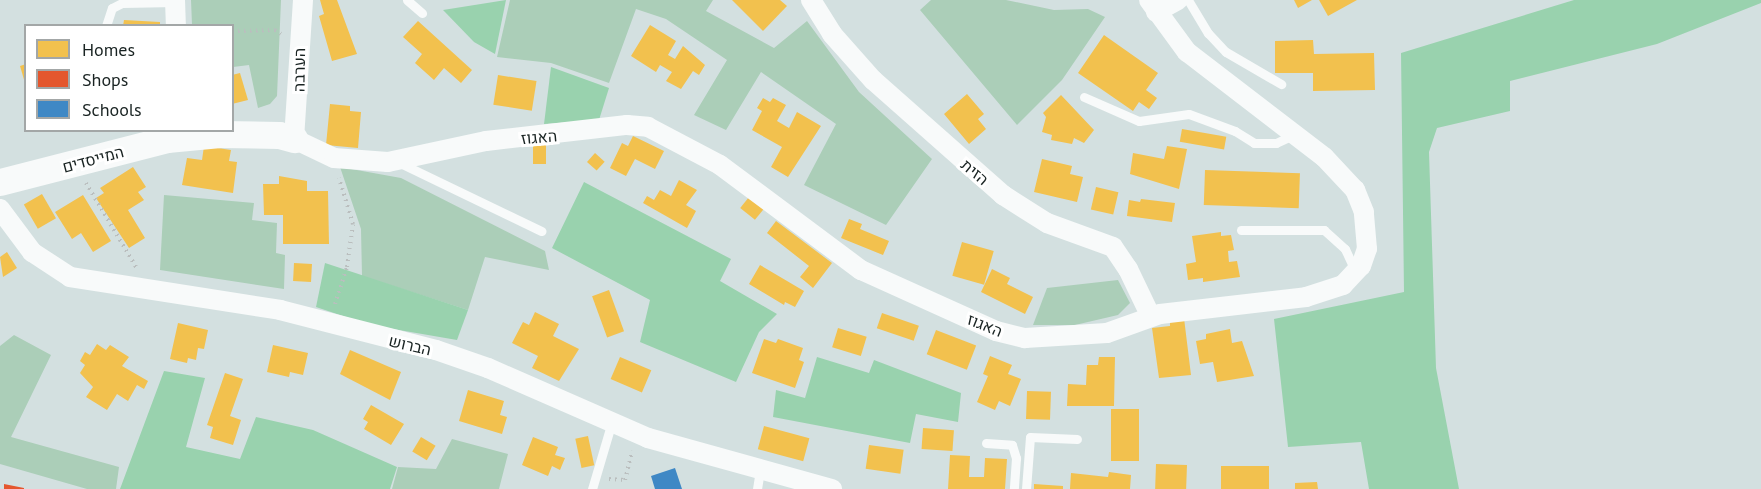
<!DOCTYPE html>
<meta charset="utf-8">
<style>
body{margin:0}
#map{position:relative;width:1761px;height:489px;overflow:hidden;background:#d3e0e0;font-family:"PT Sans",Heebo,sans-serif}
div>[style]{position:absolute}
.green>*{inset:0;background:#abceb8}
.forest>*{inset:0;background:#99d2ae}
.homes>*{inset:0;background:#f2c14e;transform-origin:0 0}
.shops>*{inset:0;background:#e4572e}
.schools>*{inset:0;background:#3f88c5}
.path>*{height:4px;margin-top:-2px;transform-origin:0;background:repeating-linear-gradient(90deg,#babebe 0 1.5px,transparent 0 6px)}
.lane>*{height:9px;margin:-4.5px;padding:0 4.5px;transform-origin:4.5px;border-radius:4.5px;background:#f8fafa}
.street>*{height:20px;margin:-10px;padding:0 10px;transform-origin:10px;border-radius:10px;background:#f8fafa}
.secondary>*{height:27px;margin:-13.5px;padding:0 13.5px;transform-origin:13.5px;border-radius:13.5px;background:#f8fafa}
span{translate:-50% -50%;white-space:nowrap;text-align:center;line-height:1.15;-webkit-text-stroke:6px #fff;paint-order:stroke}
.street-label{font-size:16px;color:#192322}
.legend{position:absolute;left:24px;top:24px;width:210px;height:108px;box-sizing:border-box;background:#fff;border:2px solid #a3a7a7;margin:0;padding:8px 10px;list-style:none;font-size:18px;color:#192322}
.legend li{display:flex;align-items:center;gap:12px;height:30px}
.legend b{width:30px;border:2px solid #a3a7a7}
</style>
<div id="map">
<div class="green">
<div style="clip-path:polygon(191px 0,281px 0,277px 96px,270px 104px,258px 108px,249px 65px,233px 67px,232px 26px,192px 25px)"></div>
<div style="clip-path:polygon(510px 0,713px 0,706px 11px,774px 48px,807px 21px,859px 92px,932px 159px,886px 225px,804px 185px,836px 124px,761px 72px,726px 130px,694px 115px,727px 60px,666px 19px,636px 9px,609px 83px,551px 63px,497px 57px)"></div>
<div style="clip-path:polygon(931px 0,1006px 0,1054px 10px,1088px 9px,1105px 17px,1062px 80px,1017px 125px,920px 10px)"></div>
<div style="clip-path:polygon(340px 167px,401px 178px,545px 251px,549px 270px,485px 257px,468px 310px,362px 276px,361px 229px)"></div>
<div style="clip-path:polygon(164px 195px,254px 203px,252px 220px,277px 223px,276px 253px,285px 255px,284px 289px,160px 270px)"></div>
<div style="clip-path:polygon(1118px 280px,1130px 303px,1118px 315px,1075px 325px,1033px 325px,1047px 288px)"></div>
<div style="clip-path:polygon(14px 335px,51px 355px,11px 437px,119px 467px,116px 489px,87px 489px,0 464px,0 346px)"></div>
<div style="clip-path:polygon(452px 439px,508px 454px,499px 489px,392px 489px,398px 467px,436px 469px)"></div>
</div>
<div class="forest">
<div style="clip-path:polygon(506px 0,495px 54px,474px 42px,443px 10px)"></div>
<div style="clip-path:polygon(1574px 0,1761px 0,1761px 3px,1657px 44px,1510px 81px,1510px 111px,1437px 128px,1429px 152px,1436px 368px,1459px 489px,1369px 489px,1361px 442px,1288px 447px,1274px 319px,1404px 292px,1401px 53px)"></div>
<div style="clip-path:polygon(551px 67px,609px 88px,599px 120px,544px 124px)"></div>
<div style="clip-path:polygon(584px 182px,731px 259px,720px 281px,777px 314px,759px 332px,736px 382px,640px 342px,650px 300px,552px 248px)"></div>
<div style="clip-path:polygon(325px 263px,468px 310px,457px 340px,370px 325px,316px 307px)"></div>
<div style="clip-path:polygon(817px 357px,869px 373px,874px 360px,961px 393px,958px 422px,916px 414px,910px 443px,773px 417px,776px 390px,805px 398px)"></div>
<div style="clip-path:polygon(164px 371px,205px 378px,186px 447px,240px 459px,256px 417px,313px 430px,397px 467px,390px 489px,120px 489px)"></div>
</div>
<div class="homes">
<div style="clip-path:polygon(320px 0,337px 0,357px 54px,332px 61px,319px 16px,324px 14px)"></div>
<div style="clip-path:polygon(732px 0,780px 0,787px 6px,763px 31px)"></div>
<div style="clip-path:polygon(1294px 0,1312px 0,1298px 8px)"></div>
<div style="clip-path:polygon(1319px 0,1357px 0,1328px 16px)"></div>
<div style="clip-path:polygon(124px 20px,160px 22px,160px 26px,123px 26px)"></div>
<div style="clip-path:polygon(418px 21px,472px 70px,461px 83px,444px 68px,434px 80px,415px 63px,422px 54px,403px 37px)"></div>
<div style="clip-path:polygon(650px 25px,676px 41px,668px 55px,675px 59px,683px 46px,705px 65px,699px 75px,693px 71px,681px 89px,666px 81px,672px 72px,660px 65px,656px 72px,631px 56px)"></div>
<div style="clip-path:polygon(1104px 35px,1158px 73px,1146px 90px,1157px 98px,1149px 109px,1139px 102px,1133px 111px,1078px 73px)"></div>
<div style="clip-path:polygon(1313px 40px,1314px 54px,1374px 53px,1375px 90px,1313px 91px,1313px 73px,1275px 73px,1275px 41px)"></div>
<div style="clip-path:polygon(26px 64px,26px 83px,25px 83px,20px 66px)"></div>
<div style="clip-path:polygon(240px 73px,248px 100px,232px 104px,232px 75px)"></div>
<div style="left:498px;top:75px;width:39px;height:30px;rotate:9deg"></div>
<div style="clip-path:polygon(967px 94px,984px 114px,978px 119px,986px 129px,969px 144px,944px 114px)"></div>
<div style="clip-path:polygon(1061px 95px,1094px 130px,1084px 143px,1074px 138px,1072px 144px,1051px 140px,1052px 135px,1042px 132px,1046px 117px,1043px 113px)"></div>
<div style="clip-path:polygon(763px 98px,770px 102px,773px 98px,786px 105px,777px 121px,789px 128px,797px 112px,821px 126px,788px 177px,771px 167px,782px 147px,752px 130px,762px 111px,757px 108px)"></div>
<div style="clip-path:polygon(330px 104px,350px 106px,350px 111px,361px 112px,358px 148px,326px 145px)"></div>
<div style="left:1182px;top:129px;width:45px;height:13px;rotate:10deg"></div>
<div style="clip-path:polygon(633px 136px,664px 151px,655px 169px,635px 159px,626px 176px,610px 168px,622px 143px,628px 146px)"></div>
<div style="left:546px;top:145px;width:19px;height:13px;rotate:90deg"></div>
<div style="clip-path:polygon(204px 146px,231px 150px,229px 161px,237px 162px,233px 193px,182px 185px,187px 158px,202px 160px)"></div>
<div style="clip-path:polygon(1167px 146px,1187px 149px,1179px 189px,1130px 174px,1133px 153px,1164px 159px)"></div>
<div style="left:595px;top:153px;width:13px;height:12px;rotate:42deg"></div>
<div style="clip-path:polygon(1042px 159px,1072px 166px,1070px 174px,1083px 177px,1077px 202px,1034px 192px)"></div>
<div style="clip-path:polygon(133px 167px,146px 187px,138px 192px,144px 200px,128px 210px,145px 238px,129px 248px,96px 198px,104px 193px,100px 188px)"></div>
<div style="left:1205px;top:170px;width:95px;height:35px;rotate:2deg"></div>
<div style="clip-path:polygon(279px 176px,307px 181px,307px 191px,328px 191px,329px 244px,283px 244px,283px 215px,264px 215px,263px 184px,279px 184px)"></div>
<div style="clip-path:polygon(679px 180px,697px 190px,686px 205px,696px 211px,687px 228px,643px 203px,647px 196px,654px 200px,660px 190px,671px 196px)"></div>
<div style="left:1096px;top:187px;width:23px;height:23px;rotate:13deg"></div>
<div style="left:42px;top:194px;width:28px;height:21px;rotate:60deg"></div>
<div style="clip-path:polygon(83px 195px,111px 241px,93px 252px,81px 233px,72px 239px,55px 212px)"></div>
<div style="left:749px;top:197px;width:19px;height:14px;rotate:39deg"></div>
<div style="clip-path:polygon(1141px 199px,1175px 203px,1172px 222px,1127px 216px,1129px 200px,1140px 202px)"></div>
<div style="clip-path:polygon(849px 219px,862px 224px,860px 229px,889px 241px,883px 255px,841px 238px)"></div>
<div style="clip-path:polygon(776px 221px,832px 263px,813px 288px,800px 277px,809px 266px,767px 233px)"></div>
<div style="clip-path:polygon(1221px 232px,1221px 236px,1231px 235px,1234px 250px,1228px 251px,1229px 262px,1237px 261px,1240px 277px,1203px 282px,1203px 278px,1188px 280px,1186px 264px,1196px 262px,1192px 236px)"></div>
<div style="left:962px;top:242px;width:33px;height:35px;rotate:16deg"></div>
<div style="clip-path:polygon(7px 252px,17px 268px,3px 277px,0 257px)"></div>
<div style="left:294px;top:263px;width:18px;height:18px;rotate:3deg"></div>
<div style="clip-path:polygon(760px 265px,804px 291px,795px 307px,785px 302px,784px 305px,749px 284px)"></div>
<div style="clip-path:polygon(992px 269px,1010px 278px,1007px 284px,1033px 297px,1025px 314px,981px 292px)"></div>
<div style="left:609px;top:290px;width:44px;height:18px;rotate:70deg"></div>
<div style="clip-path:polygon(535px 312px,559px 324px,553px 336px,579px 349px,559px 381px,532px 368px,538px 356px,512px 343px,523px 322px,529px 325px)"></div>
<div style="left:882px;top:313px;width:39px;height:16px;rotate:19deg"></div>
<div style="clip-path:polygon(1184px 318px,1191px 375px,1159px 378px,1152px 328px,1170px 326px,1170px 320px)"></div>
<div style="clip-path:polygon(178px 323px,208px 330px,204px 349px,198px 348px,196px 360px,188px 358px,187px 363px,170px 359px)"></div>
<div style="left:838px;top:328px;width:30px;height:20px;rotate:17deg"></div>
<div style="clip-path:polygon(1230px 329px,1232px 343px,1242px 341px,1254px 376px,1217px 382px,1213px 362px,1200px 364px,1196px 341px,1206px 339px,1206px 334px)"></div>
<div style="left:936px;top:330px;width:43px;height:26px;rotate:21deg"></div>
<div style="clip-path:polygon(764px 339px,776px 343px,778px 339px,803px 348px,799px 360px,804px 362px,795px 388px,752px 373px)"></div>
<div style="clip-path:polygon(97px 344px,106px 350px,110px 345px,129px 357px,122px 366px,148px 381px,144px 389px,137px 385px,128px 401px,117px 394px,107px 410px,86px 397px,93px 387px,80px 373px,85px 365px,80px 361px,85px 352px,90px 355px)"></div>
<div style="clip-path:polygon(273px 345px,308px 353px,303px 375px,290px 372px,289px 377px,267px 372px)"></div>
<div style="clip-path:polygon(350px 350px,401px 372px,390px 400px,340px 374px)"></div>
<div style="clip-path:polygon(990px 356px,1012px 365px,1008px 374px,1021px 379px,1010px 406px,999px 401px,995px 410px,977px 402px,988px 376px,983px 374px)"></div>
<div style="left:620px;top:357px;width:34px;height:24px;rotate:23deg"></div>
<div style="clip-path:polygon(1099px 357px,1115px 357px,1114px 406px,1067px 406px,1068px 384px,1086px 385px,1087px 365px,1098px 365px)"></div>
<div style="clip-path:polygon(225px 373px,243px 379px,230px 416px,241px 420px,233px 445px,210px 438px,213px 427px,207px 425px)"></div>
<div style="clip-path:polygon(468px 390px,504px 401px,500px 415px,507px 417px,502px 434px,459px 421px)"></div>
<div style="left:1027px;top:391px;width:24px;height:28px;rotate:2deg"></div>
<div style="clip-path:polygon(371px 405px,404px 424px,391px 445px,364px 429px,368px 422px,363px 419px)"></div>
<div style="left:1111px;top:409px;width:28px;height:52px"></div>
<div style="left:764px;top:426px;width:47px;height:24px;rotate:15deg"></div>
<div style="left:923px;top:428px;width:31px;height:21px;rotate:4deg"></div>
<div style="left:588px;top:436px;width:30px;height:13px;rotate:78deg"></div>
<div style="left:421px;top:437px;width:17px;height:17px;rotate:31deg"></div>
<div style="clip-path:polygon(533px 437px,558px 447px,555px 455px,565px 458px,560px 470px,552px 466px,548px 476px,522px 465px)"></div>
<div style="left:869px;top:445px;width:35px;height:24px;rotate:8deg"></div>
<div style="clip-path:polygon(950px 455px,970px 456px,969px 477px,984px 477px,985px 458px,1007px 459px,1005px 489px,948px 489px)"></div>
<div style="left:1156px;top:464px;width:31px;height:25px;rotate:2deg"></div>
<div style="left:1221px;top:466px;width:48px;height:23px"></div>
<div style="clip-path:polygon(1109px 472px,1131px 475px,1130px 489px,1070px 489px,1071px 473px,1108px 477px)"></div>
<div style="clip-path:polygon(1317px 482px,1318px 489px,1295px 489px,1295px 483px)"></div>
<div style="clip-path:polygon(1034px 484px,1063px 486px,1063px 489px,1034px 489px)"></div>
</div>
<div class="shops">
<div style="clip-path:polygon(4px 484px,24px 488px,24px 489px,4px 489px)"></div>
</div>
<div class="schools">
<div style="clip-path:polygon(675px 468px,682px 489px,655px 489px,651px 476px)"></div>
</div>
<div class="path">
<div style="left:232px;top:31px;width:43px;rotate:-1.3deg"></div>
<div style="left:275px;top:30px;width:7px;rotate:34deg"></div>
<div style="left:86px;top:183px;width:98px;rotate:59.2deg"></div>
<div style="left:335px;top:304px;width:39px;rotate:-72deg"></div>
<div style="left:347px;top:267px;width:43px;rotate:-82.1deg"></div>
<div style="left:353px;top:224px;width:48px;rotate:-106.9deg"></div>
<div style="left:609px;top:479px;width:16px;rotate:4deg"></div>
<div style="left:625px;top:480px;width:30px;rotate:-76deg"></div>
</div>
<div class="lane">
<div style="left:407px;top:0;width:20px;rotate:41deg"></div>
<div style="left:1188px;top:0;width:39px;rotate:59deg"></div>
<div style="left:1208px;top:33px;width:26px;rotate:47deg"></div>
<div style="left:1226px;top:52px;width:64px;rotate:30.2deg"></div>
<div style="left:106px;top:26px;width:19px;rotate:-72deg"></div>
<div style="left:112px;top:8px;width:11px;rotate:-27deg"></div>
<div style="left:122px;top:3px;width:53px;rotate:-1.1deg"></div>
<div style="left:1084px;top:97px;width:60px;rotate:23.6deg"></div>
<div style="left:1139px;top:121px;width:50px;rotate:-8deg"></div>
<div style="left:1189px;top:114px;width:49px;rotate:20.3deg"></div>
<div style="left:1235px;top:131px;width:22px;rotate:32deg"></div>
<div style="left:1254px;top:143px;width:22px"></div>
<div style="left:1276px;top:143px;width:21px;rotate:-25deg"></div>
<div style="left:400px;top:163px;width:157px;rotate:25.7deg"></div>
<div style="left:1241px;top:230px;width:83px"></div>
<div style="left:1324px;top:230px;width:28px;rotate:42deg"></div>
<div style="left:1345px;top:249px;width:26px;rotate:65deg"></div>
<div style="left:986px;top:443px;width:26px;rotate:4deg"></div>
<div style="left:1012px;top:445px;width:14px;rotate:73deg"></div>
<div style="left:1016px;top:458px;width:31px;rotate:94deg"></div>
<div style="left:592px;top:489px;width:67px;rotate:-73.5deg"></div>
<div style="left:757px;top:489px;width:19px;rotate:-81deg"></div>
<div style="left:1026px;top:489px;width:52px;rotate:-85.6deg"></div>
<div style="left:1030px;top:437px;width:47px;rotate:2.4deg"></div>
</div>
<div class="street">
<div style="left:175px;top:0;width:26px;rotate:88deg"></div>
<div style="left:303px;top:0;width:139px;rotate:93.7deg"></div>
<div style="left:294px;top:139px;width:44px;rotate:25.4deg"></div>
<div style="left:334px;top:158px;width:54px;rotate:4.2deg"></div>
<div style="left:388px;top:162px;width:100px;rotate:-12.1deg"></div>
<div style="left:486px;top:141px;width:142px;rotate:-6.5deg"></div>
<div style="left:627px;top:125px;width:21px;rotate:5deg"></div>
<div style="left:648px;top:127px;width:81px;rotate:27.8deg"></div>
<div style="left:720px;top:165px;width:176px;rotate:36.7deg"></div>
<div style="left:861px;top:270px;width:148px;rotate:24.3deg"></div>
<div style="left:996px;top:331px;width:30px;rotate:14deg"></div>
<div style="left:1025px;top:338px;width:82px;rotate:-3.5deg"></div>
<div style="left:1107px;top:333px;width:56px;rotate:-19.7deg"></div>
<div style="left:1160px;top:314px;width:147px;rotate:-6.6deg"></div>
<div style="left:1306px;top:297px;width:39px;rotate:-18deg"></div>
<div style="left:1343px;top:285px;width:26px;rotate:-47deg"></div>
<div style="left:1361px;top:266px;width:18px;rotate:-71deg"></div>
<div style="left:1367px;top:249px;width:37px;rotate:-95deg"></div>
<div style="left:1364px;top:212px;width:24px;rotate:-112deg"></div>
<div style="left:1355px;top:190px;width:45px;rotate:-133.2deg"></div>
<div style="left:1324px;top:157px;width:173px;rotate:-142.5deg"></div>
<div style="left:1187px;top:52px;width:64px;rotate:-126.2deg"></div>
<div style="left:811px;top:0;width:40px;rotate:58deg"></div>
<div style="left:832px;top:34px;width:62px;rotate:48.3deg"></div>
<div style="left:873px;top:80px;width:174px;rotate:41.5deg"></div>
<div style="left:1003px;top:195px;width:52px;rotate:32.5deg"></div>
<div style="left:1047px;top:223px;width:70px;rotate:20deg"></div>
<div style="left:1113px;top:247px;width:27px;rotate:56deg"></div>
<div style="left:1128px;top:269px;width:53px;rotate:64.4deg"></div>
<div style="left:1156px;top:12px;width:25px;rotate:-29deg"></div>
<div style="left:0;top:209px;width:54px;rotate:53.3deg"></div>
<div style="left:32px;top:252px;width:45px;rotate:33.3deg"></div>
<div style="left:70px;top:277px;width:213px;rotate:8.9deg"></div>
<div style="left:280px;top:310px;width:161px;rotate:14.4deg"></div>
<div style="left:436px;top:350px;width:55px;rotate:19.1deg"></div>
<div style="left:488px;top:368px;width:175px;rotate:23.6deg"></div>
<div style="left:648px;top:438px;width:191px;rotate:15.5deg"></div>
</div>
<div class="secondary">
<div style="left:0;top:182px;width:172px;rotate:-14.4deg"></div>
<div style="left:167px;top:139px;width:53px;rotate:-5.4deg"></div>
<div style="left:220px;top:134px;width:59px;rotate:1deg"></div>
<div style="left:279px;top:135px;width:16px;rotate:15deg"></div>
</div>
<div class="street-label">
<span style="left:299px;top:70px;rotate:-89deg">הערבה</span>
<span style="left:539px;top:137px;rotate:-5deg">האגוז</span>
<span style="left:93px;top:159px;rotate:-15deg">המייסדים</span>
<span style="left:975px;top:172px;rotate:40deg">הזית</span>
<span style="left:985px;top:325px;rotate:22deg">האגוז</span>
<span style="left:410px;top:345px;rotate:13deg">הברוש</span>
</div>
<ul class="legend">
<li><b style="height:16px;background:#f2c14e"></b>Homes</li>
<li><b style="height:16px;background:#e4572e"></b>Shops</li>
<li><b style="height:16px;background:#3f88c5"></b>Schools</li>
</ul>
</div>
